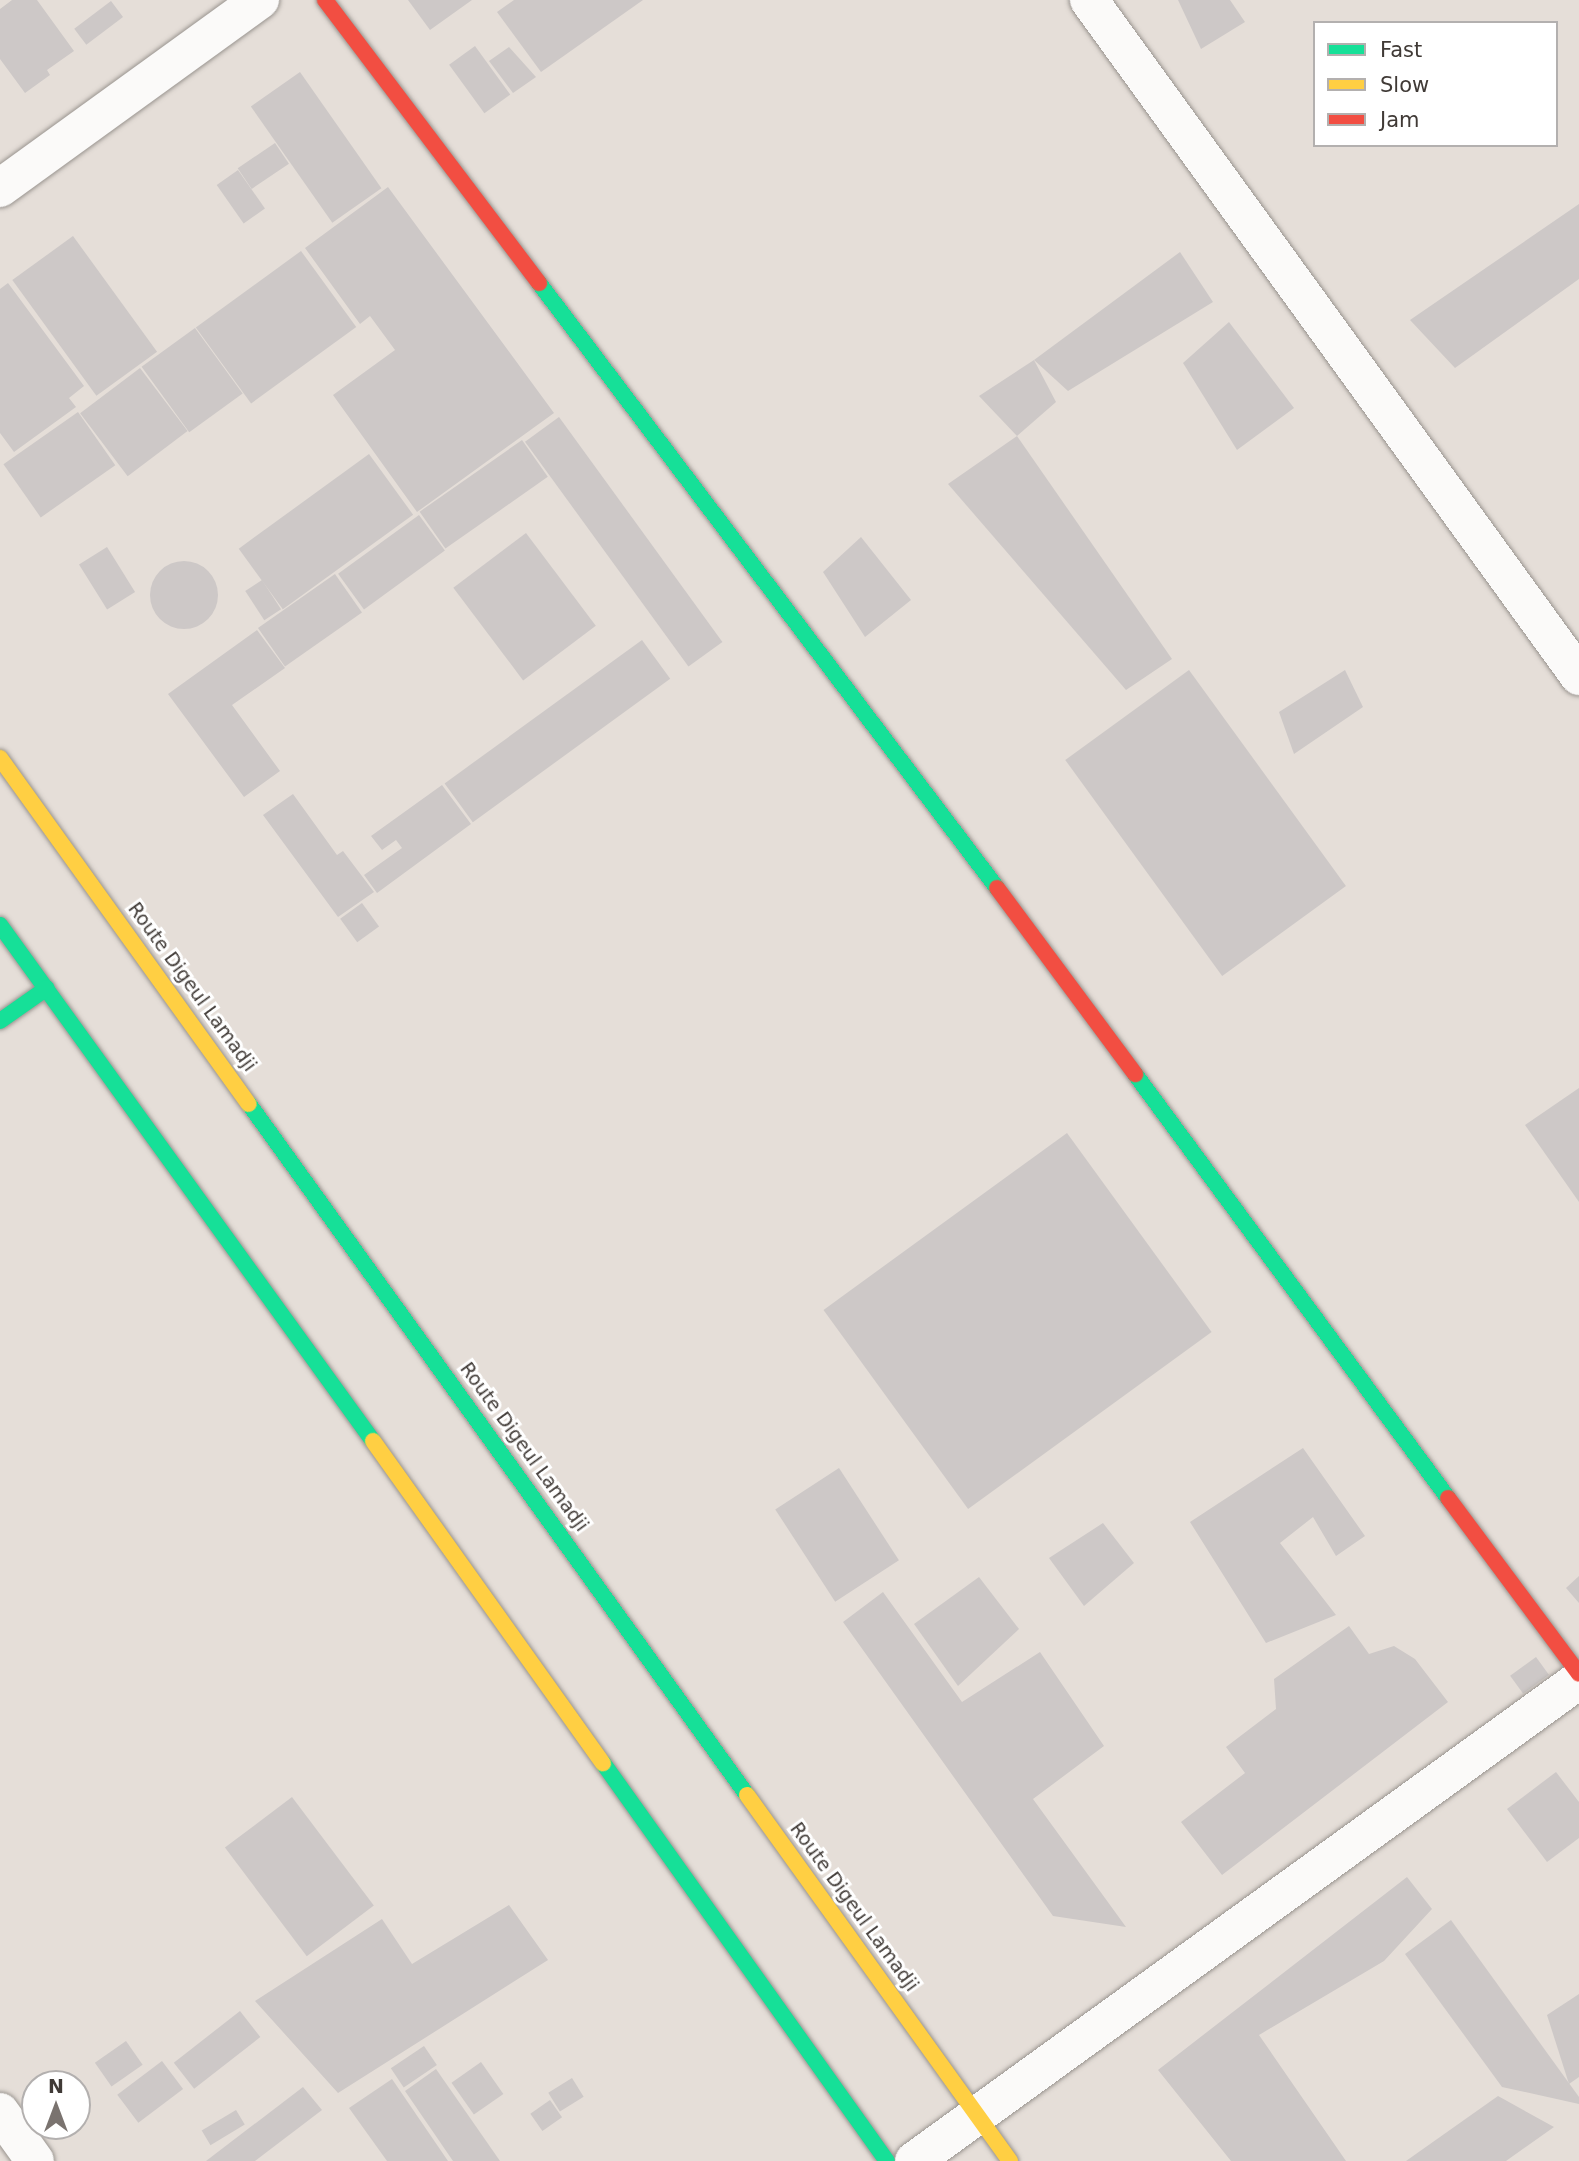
<!DOCTYPE html>
<style>
body{margin:0}
#map{position:relative;width:1579px;height:2161px;overflow:hidden;background:#e5ded8;font-family:"DejaVu Sans",sans-serif}
div>[style]{position:absolute}
.building>*{inset:0;background:#cdc8c7;transform-origin:0 0}
.round{border-radius:50%}
.roads{filter:drop-shadow(0 0 2px #99948f) drop-shadow(0 0 2px #99948f)}
.street>*{height:38px;margin:-19px;padding:0 19px;transform-origin:19px;border-radius:19px;background:#fbfaf9}
.fast>*{height:16px;margin:-8px;padding:0 8px;transform-origin:8px;border-radius:8px;background:#16e098}
.slow>*{height:16px;margin:-8px;padding:0 8px;transform-origin:8px;border-radius:8px;background:#ffcf43}
.jam>*{height:16px;margin:-8px;padding:0 8px;transform-origin:8px;border-radius:8px;background:#f24e42}
span{translate:-50% -50%;white-space:nowrap;text-align:center;line-height:1.15;-webkit-text-stroke:6px #fff;paint-order:stroke}
.street-label{font-size:19px;color:#403a36}
.legend{position:absolute;left:1313px;top:21px;width:245px;height:126px;box-sizing:border-box;background:#fff;border:2px solid #b3b0af;margin:0;padding:9px 12px;list-style:none;font-size:21px;color:#403a36}
.legend li{display:flex;align-items:center;gap:14px;height:35px}
.legend b{width:35px;border:2px solid #b3b0af}
.north{position:absolute;left:21px;top:2070px;width:70px;height:70px;box-sizing:border-box;background:#fff;border:2px solid #b3b0af;border-radius:50%;rotate:0deg;font-size:19px;font-weight:700;line-height:28px;text-align:center;color:#403a36}
.north::after{content:'';display:block;margin:auto;width:24px;height:32px;background:#7a736f;clip-path:polygon(50% 0,100% 100%,50% 72%,0 100%)}
</style>
<div id="map">
<div class="building">
<div style="clip-path:polygon(12px 0,37px 0,74px 51px,47px 70px,50px 75px,25px 93px,0 59px,0 9px)"></div>
<div style="clip-path:polygon(408px 0,472px 0,430px 30px)"></div>
<div style="clip-path:polygon(514px 0,643px 0,541px 72px,497px 12px)"></div>
<div style="clip-path:polygon(1178px 0,1230px 0,1245px 22px,1201px 49px)"></div>
<div style="left:111px;top:1px;width:20px;height:46px;rotate:53deg"></div>
<div style="left:475px;top:46px;width:60px;height:32px;rotate:54deg"></div>
<div style="clip-path:polygon(509px 47px,536px 77px,513px 93px,489px 61px)"></div>
<div style="left:300px;top:72px;width:142px;height:60px;rotate:55deg"></div>
<div style="left:275px;top:143px;width:25px;height:45px;rotate:56deg"></div>
<div style="left:238px;top:170px;width:47px;height:26px;rotate:55deg"></div>
<div style="clip-path:polygon(388px 187px,554px 413px,417px 512px,333px 395px,395px 350px,370px 316px,360px 324px,305px 248px)"></div>
<div style="clip-path:polygon(1579px 204px,1579px 279px,1455px 368px,1410px 320px)"></div>
<div style="left:73px;top:236px;width:143px;height:75px;rotate:54deg"></div>
<div style="left:301px;top:251px;width:94px;height:130px;rotate:54deg"></div>
<div style="clip-path:polygon(1180px 252px,1213px 302px,1068px 391px,1034px 360px)"></div>
<div style="clip-path:polygon(8px 283px,84px 386px,69px 398px,76px 407px,14px 452px,0 433px,0 289px)"></div>
<div style="clip-path:polygon(1229px 322px,1294px 408px,1237px 450px,1183px 363px)"></div>
<div style="left:195px;top:328px;width:81px;height:66px;rotate:54deg"></div>
<div style="clip-path:polygon(1034px 360px,1056px 402px,1017px 436px,979px 396px)"></div>
<div style="left:140px;top:368px;width:79px;height:75px;rotate:53deg"></div>
<div style="left:78px;top:412px;width:65px;height:91px;rotate:55deg"></div>
<div style="left:559px;top:417px;width:278px;height:42px;rotate:54deg"></div>
<div style="clip-path:polygon(1017px 436px,1172px 659px,1126px 690px,948px 484px)"></div>
<div style="left:522px;top:440px;width:45px;height:125px;rotate:55deg"></div>
<div style="left:369px;top:454px;width:75px;height:161px;rotate:54deg"></div>
<div style="left:419px;top:515px;width:44px;height:100px;rotate:54deg"></div>
<div style="left:526px;top:533px;width:116px;height:91px;rotate:53deg"></div>
<div style="clip-path:polygon(861px 537px,911px 600px,865px 637px,823px 572px)"></div>
<div style="left:107px;top:547px;width:53px;height:33px;rotate:58deg"></div>
<div class="round" style="left:150px;top:561px;width:68px;height:68px"></div>
<div style="left:335px;top:574px;width:47px;height:94px;rotate:55deg"></div>
<div style="left:262px;top:580px;width:35px;height:20px;rotate:57deg"></div>
<div style="clip-path:polygon(257px 630px,285px 668px,232px 705px,280px 771px,244px 797px,168px 694px)"></div>
<div style="left:642px;top:640px;width:48px;height:244px;rotate:54deg"></div>
<div style="left:1189px;top:670px;width:267px;height:153px;rotate:54deg"></div>
<div style="clip-path:polygon(1345px 670px,1363px 707px,1294px 754px,1279px 712px)"></div>
<div style="clip-path:polygon(442px 785px,471px 824px,377px 893px,364px 875px,402px 848px,396px 840px,382px 850px,371px 836px)"></div>
<div style="clip-path:polygon(293px 794px,337px 855px,343px 851px,374px 892px,338px 917px,263px 815px)"></div>
<div style="left:362px;top:903px;width:29px;height:27px;rotate:54deg"></div>
<div style="clip-path:polygon(1579px 1088px,1579px 1202px,1525px 1125px)"></div>
<div style="left:1067px;top:1133px;width:246px;height:301px;rotate:54deg"></div>
<div style="clip-path:polygon(1303px 1448px,1365px 1536px,1336px 1556px,1313px 1517px,1280px 1543px,1336px 1615px,1266px 1643px,1190px 1522px)"></div>
<div style="left:839px;top:1468px;width:110px;height:76px;rotate:57deg"></div>
<div style="clip-path:polygon(1103px 1523px,1134px 1563px,1084px 1606px,1049px 1558px)"></div>
<div style="clip-path:polygon(1579px 1576px,1579px 1603px,1566px 1588px)"></div>
<div style="clip-path:polygon(979px 1577px,1019px 1629px,958px 1686px,914px 1624px)"></div>
<div style="clip-path:polygon(883px 1592px,962px 1702px,1040px 1652px,1104px 1746px,1033px 1799px,1126px 1927px,1053px 1916px,843px 1622px)"></div>
<div style="clip-path:polygon(1349px 1626px,1369px 1654px,1394px 1646px,1415px 1659px,1448px 1702px,1222px 1875px,1181px 1822px,1245px 1773px,1226px 1747px,1276px 1709px,1274px 1679px)"></div>
<div style="left:1536px;top:1657px;width:22px;height:32px;rotate:54deg"></div>
<div style="clip-path:polygon(1556px 1772px,1579px 1802px,1579px 1838px,1547px 1862px,1507px 1809px)"></div>
<div style="left:292px;top:1797px;width:136px;height:84px;rotate:53deg"></div>
<div style="clip-path:polygon(1407px 1877px,1432px 1909px,1384px 1961px,1259px 2035px,1346px 2161px,1231px 2161px,1158px 2070px)"></div>
<div style="clip-path:polygon(509px 1905px,548px 1960px,338px 2093px,255px 2001px,382px 1919px,412px 1964px)"></div>
<div style="clip-path:polygon(1451px 1920px,1579px 2097px,1579px 2104px,1502px 2087px,1405px 1954px)"></div>
<div style="clip-path:polygon(1579px 1994px,1579px 2077px,1569px 2084px,1547px 2015px)"></div>
<div style="left:240px;top:2011px;width:33px;height:84px;rotate:52deg"></div>
<div style="left:126px;top:2041px;width:29px;height:38px;rotate:55deg"></div>
<div style="left:424px;top:2046px;width:23px;height:40px;rotate:56deg"></div>
<div style="left:162px;top:2061px;width:35px;height:56px;rotate:53deg"></div>
<div style="left:481px;top:2062px;width:39px;height:36px;rotate:55deg"></div>
<div style="clip-path:polygon(436px 2069px,500px 2161px,453px 2161px,405px 2091px)"></div>
<div style="left:572px;top:2078px;width:22px;height:28px;rotate:58deg"></div>
<div style="clip-path:polygon(392px 2079px,448px 2161px,387px 2161px,349px 2108px)"></div>
<div style="clip-path:polygon(303px 2087px,322px 2110px,255px 2161px,206px 2161px)"></div>
<div style="clip-path:polygon(1498px 2096px,1554px 2127px,1506px 2161px,1406px 2161px)"></div>
<div style="left:550px;top:2100px;width:21px;height:24px;rotate:55deg"></div>
<div style="left:236px;top:2110px;width:17px;height:40px;rotate:59deg"></div>
</div>
<div class="roads">
<div class="street">
<div style="left:1089px;top:0;width:835px;rotate:54.06deg"></div>
<div style="left:0;top:188px;width:321px;rotate:-35.9deg"></div>
<div style="left:0;top:2112px;width:60px;rotate:54.5deg"></div>
<div style="left:914px;top:2161px;width:821px;rotate:-35.88deg"></div>
</div>
<div class="fast">
<div style="left:539px;top:283px;width:759px;rotate:52.87deg"></div>
<div style="left:0;top:925px;width:637px;rotate:54.14deg"></div>
<div style="left:0;top:1021px;width:57px;rotate:-35.1deg"></div>
<div style="left:1135px;top:1074px;width:527px;rotate:53.56deg"></div>
<div style="left:249px;top:1104px;width:852px;rotate:54.22deg"></div>
<div style="left:603px;top:1763px;width:489px;rotate:54.5deg"></div>
</div>
<div class="slow">
<div style="left:0;top:758px;width:426px;rotate:54.3deg"></div>
<div style="left:373px;top:1441px;width:396px;rotate:54.5deg"></div>
<div style="left:747px;top:1795px;width:451px;rotate:54.3deg"></div>
</div>
<div class="jam">
<div style="left:325px;top:0;width:355px;rotate:52.9deg"></div>
<div style="left:997px;top:888px;width:232px;rotate:53.4deg"></div>
<div style="left:1448px;top:1498px;width:219px;rotate:53.3deg"></div>
</div>
</div>
<div class="street-label">
<span style="left:192px;top:987px;rotate:54deg">Route Digeul Lamadji</span>
<span style="left:524px;top:1447px;rotate:54deg">Route Digeul Lamadji</span>
<span style="left:854px;top:1907px;rotate:54deg">Route Digeul Lamadji</span>
</div>
<ul class="legend">
<li><b style="height:9px;background:#16e098"></b>Fast</li>
<li><b style="height:9px;background:#ffcf43"></b>Slow</li>
<li><b style="height:9px;background:#f24e42"></b>Jam</li>
</ul>
<div class="north">N</div>
</div>
